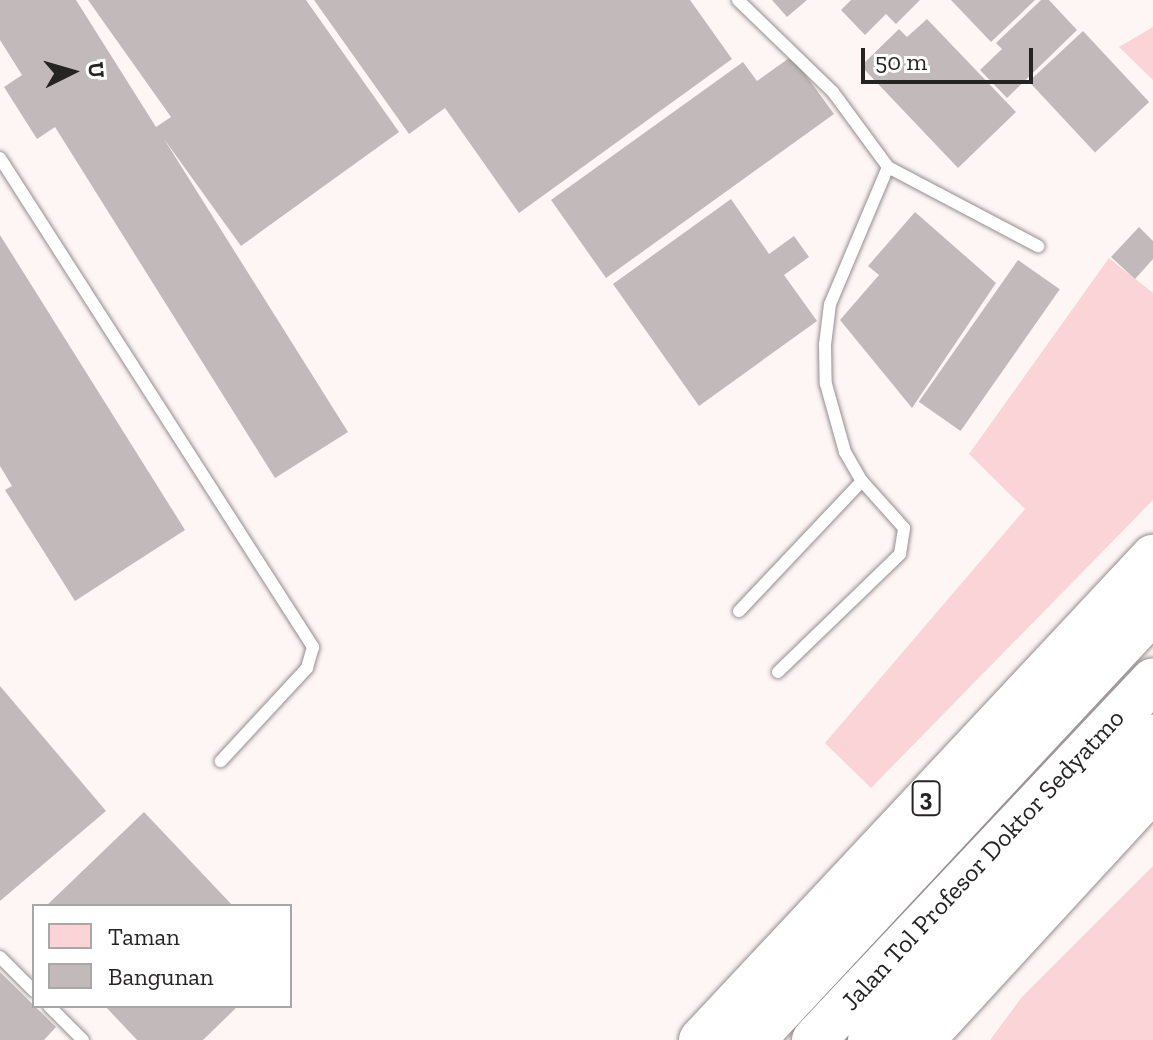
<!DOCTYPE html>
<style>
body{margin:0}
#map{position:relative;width:1153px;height:1040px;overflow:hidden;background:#fef5f5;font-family:"Zilla Slab",serif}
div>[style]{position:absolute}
.green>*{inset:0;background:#fad4d7}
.building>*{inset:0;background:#c2baba;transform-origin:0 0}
.roads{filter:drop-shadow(0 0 2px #958d8e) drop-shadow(0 0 2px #958d8e)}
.lane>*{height:12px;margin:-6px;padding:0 6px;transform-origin:6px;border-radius:6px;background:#fff}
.highway>*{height:44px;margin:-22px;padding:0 22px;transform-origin:22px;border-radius:22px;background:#fff}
span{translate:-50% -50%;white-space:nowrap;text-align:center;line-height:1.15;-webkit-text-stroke:6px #fff;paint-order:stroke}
.shield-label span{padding:2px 6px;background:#fff;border:2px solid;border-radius:6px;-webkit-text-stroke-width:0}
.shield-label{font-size:24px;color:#262323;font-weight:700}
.street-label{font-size:26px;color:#262323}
.legend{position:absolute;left:32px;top:904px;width:260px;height:104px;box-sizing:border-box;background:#fff;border:2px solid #a8a7a7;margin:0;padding:10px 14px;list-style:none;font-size:24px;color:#262323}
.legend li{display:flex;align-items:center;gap:16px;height:40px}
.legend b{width:40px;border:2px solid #a8a7a7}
.north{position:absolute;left:32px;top:32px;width:80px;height:80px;-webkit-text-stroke:6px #fff;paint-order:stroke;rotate:85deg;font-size:22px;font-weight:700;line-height:32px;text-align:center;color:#262323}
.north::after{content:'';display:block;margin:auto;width:28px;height:36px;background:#262323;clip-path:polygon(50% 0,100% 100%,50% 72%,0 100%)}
.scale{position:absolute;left:861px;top:48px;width:172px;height:36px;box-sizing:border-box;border:4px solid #262323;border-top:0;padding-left:10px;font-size:24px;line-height:28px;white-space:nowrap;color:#262323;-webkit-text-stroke:6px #fff;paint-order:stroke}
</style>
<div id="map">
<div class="green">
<div style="clip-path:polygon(1153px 27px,1153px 80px,1119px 47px)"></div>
<div style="clip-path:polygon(1109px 258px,1153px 293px,1153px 500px,871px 788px,825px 743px,1025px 509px,969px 454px)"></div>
<div style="clip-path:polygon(1153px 866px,1153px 1040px,990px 1040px,1022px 997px)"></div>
</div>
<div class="building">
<div style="clip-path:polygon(0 0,76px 0,156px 127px,171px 117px,88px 0,306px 0,399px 132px,241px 246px,164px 139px,348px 432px,275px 478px,55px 127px,37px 139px,4px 87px,22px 75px,0 40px)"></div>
<div style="clip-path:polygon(314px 0,690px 0,732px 59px,519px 213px,445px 108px,409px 134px)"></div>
<div style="clip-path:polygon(772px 0,807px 0,787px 17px)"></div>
<div style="clip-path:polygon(851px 0,920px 0,896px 24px,886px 14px,865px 35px,841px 10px)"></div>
<div style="clip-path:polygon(951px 0,1035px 0,991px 42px)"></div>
<div style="clip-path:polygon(1041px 0,1049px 0,1077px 30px,1007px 98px,980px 70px,1002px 49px,996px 43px)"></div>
<div style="clip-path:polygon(927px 19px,1016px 112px,958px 168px,861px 66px,899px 29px,907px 37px)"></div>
<div style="left:1083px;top:31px;width:97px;height:74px;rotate:47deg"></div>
<div style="clip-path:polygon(792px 56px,834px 114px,606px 278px,551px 200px,743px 62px,757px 81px)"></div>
<div style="clip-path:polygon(731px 199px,769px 254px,794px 236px,809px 257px,784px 275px,817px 321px,699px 406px,613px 284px)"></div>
<div style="clip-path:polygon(915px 212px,996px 283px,912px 408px,840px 320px,879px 275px,868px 266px)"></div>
<div style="clip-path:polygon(1139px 227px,1153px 241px,1153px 259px,1135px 279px,1111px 257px)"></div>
<div style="clip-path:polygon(0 235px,185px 530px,75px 601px,5px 490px,12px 486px,0 466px)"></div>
<div style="left:1018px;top:260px;width:51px;height:173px;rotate:35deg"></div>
<div style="clip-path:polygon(0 686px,106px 811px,0 901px)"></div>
<div style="clip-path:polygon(144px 812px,233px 906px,46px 906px)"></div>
<div style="clip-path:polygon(0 972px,56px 1027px,44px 1040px,0 1040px)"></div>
<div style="clip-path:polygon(105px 1006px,238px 1006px,203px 1040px,137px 1040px)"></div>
</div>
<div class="roads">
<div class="lane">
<div style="left:738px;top:0;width:132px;rotate:44.1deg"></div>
<div style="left:833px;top:92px;width:93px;rotate:53.7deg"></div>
<div style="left:888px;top:167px;width:149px;rotate:112.9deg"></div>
<div style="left:830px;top:304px;width:41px;rotate:97deg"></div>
<div style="left:825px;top:345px;width:39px;rotate:89deg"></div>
<div style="left:826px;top:384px;width:71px;rotate:74.4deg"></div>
<div style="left:845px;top:452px;width:34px;rotate:60deg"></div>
<div style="left:862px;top:481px;width:179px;rotate:133.4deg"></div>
<div style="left:0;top:158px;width:581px;rotate:57.38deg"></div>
<div style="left:313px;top:647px;width:22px;rotate:106deg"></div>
<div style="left:307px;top:668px;width:127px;rotate:132.8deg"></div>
<div style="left:888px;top:167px;width:170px;rotate:27.8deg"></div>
<div style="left:778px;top:672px;width:170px;rotate:-44deg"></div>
<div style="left:900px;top:554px;width:26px;rotate:-81deg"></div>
<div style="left:904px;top:528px;width:63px;rotate:-131.8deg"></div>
<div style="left:0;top:957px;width:48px;rotate:45deg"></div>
<div style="left:49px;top:1006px;width:48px;rotate:45deg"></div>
</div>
<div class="highway">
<div style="left:701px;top:1040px;width:662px;rotate:-46.9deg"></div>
<div style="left:753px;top:1040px;width:587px;rotate:-47deg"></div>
<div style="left:814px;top:1040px;width:494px;rotate:-46.7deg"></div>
<div style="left:870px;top:1040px;width:415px;rotate:-47deg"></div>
<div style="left:922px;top:1040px;width:341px;rotate:-47.4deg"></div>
</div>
</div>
<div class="shield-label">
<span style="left:926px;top:798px">3</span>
</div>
<div class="street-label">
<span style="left:983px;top:860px;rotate:-47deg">Jalan Tol Profesor Doktor Sedyatmo</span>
</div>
<ul class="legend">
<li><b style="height:22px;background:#fad4d7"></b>Taman</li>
<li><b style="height:22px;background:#c2baba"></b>Bangunan</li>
</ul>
<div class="north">U</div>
<div class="scale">50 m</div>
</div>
